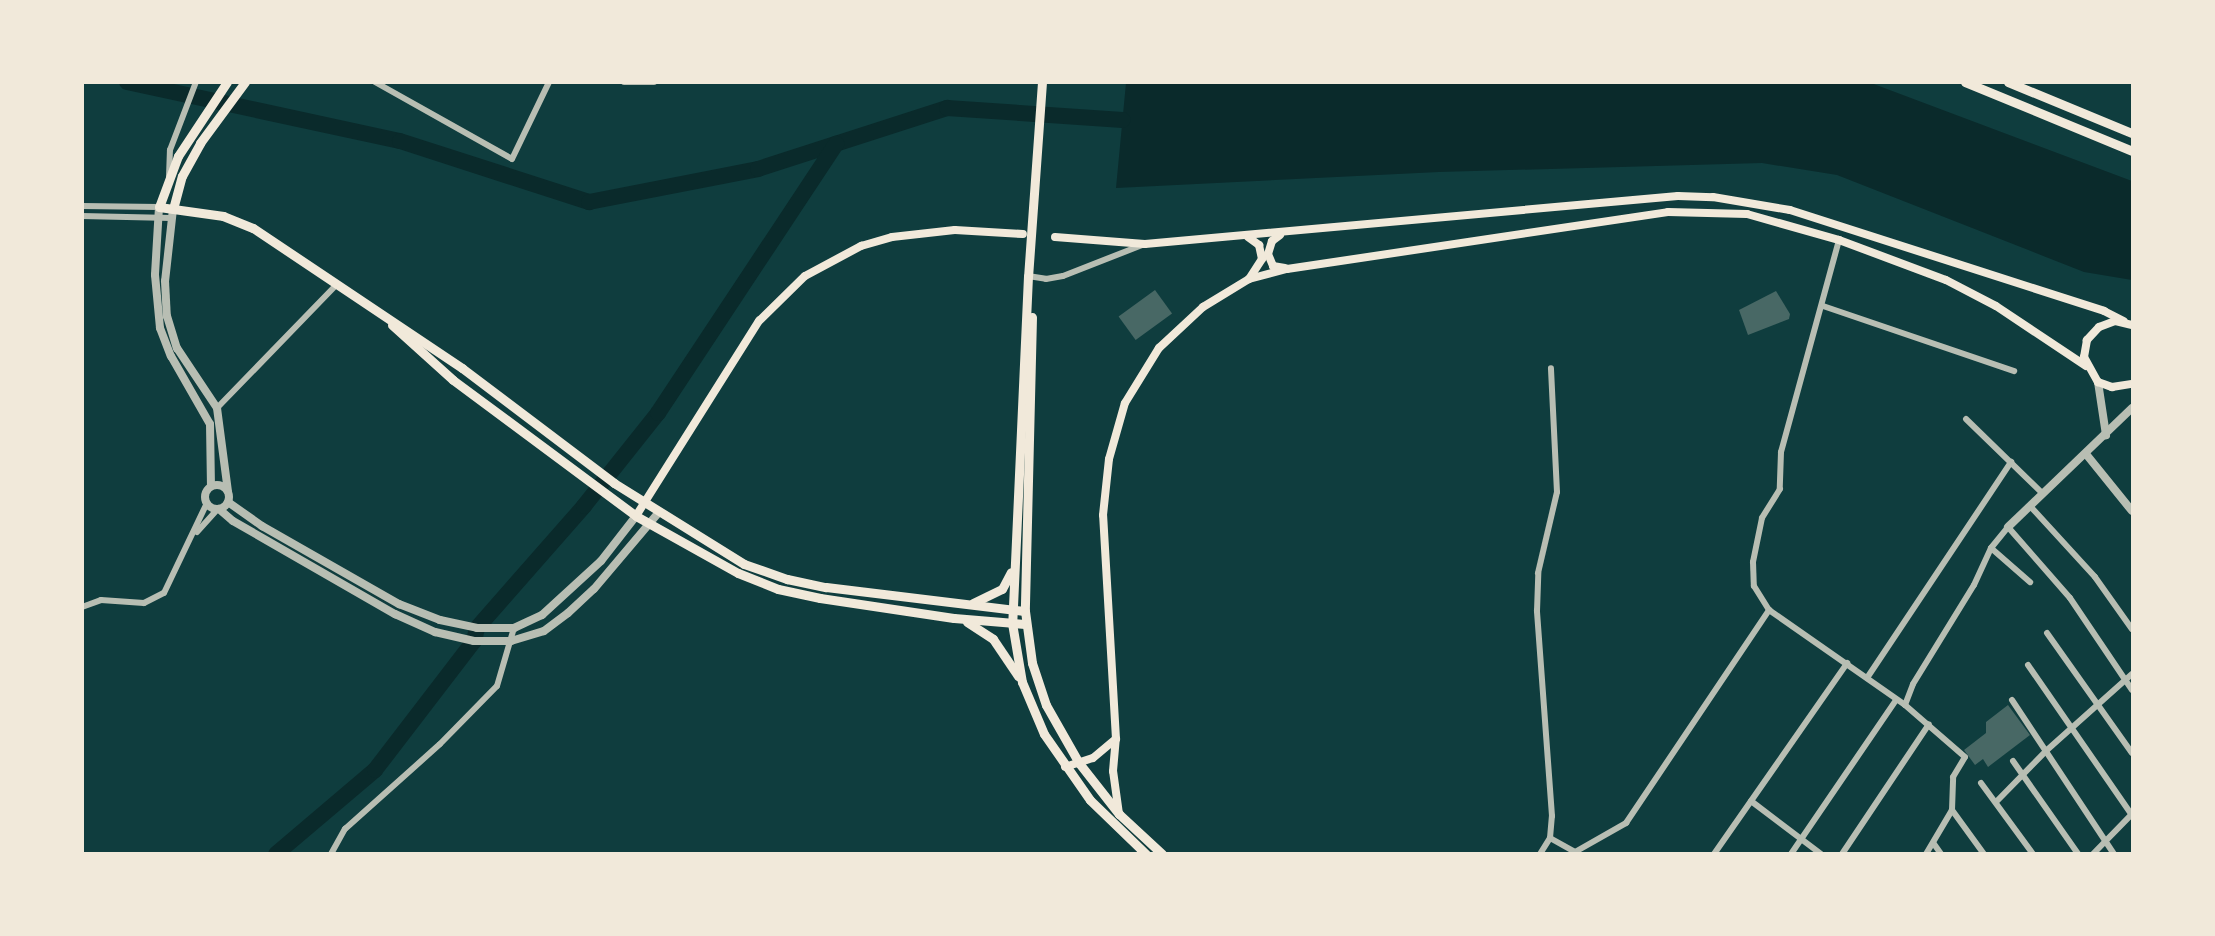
<!DOCTYPE html>
<style>
body{margin:0}
#map{position:relative;width:2215px;height:936px;overflow:hidden;background:#0f3d3e;font-family:Karla,sans-serif}
div>[style]{position:absolute}
.water>*{inset:0;background:#0a2a2b}
.river>*{height:16px;margin:-8px;padding:0 8px;transform-origin:8px;border-radius:8px;background:#0a2a2b}
.building>*{inset:0;background:#486865;transform-origin:0 0}
.minor>*{height:6px;margin:-3px;padding:0 3px;transform-origin:3px;border-radius:3px;background:#b8beb3}
.tertiary>*{height:8px;margin:-4px;padding:0 4px;transform-origin:4px;border-radius:4px;background:#b8beb3}
.tertiary>.ring{margin:-4px;padding:0;box-sizing:content-box;background:none;border:8px solid #b8beb3;border-radius:50%}
.secondary>*{height:8px;margin:-4px;padding:0 4px;transform-origin:4px;border-radius:4px;background:#f1e9da}
.trunk>*{height:9px;margin:-4.5px;padding:0 4.5px;transform-origin:4.5px;border-radius:4.5px;background:#f1e9da}
span{translate:-50% -50%;white-space:nowrap;text-align:center;line-height:1.15;-webkit-text-stroke:4.5px #f1e9da;paint-order:stroke}
.frame{position:absolute;inset:0;border:84px solid #f1e9da;pointer-events:none}
</style>
<div id="map">
<div class="water">
<div style="clip-path:polygon(1435px 82px,1871px 83px,2132px 181px,2132px 280px,2084px 272px,1837px 175px,1762px 163px,1439px 172px,1116px 188px,1126px 83px)"></div>
</div>
<div class="river">
<div style="left:127px;top:82px;width:279px;rotate:12.2deg"></div>
<div style="left:400px;top:141px;width:199px;rotate:17.9deg"></div>
<div style="left:589px;top:202px;width:172px;rotate:-11deg"></div>
<div style="left:758px;top:169px;width:199px;rotate:-17.9deg"></div>
<div style="left:947px;top:108px;width:176px;rotate:3.9deg"></div>
<div style="left:276px;top:854px;width:130px;rotate:-40.3deg"></div>
<div style="left:375px;top:770px;width:163px;rotate:-52.5deg"></div>
<div style="left:474px;top:641px;width:13px;rotate:-77deg"></div>
<div style="left:477px;top:628px;width:162px;rotate:-48.7deg"></div>
<div style="left:584px;top:506px;width:119px;rotate:-51.5deg"></div>
<div style="left:658px;top:413px;width:323px;rotate:-56.5deg"></div>
</div>
<div class="building">
<div style="left:1155px;top:290px;width:29px;height:45px;rotate:54deg"></div>
<div style="clip-path:polygon(1776px 291px,1790px 314px,1789px 319px,1748px 335px,1739px 310px)"></div>
<div style="clip-path:polygon(2008px 705px,2030px 735px,1988px 767px,1983px 759px,1975px 765px,1964px 750px,1986px 733px,1986px 722px)"></div>
</div>
<div class="minor">
<div style="left:375px;top:82px;width:157px;rotate:29.3deg"></div>
<div style="left:512px;top:159px;width:85px;rotate:-64.3deg"></div>
<div style="left:624px;top:82px;width:30px"></div>
<div style="left:169px;top:177px;width:27px;rotate:-88deg"></div>
<div style="left:170px;top:150px;width:73px;rotate:-69.1deg"></div>
<div style="left:82px;top:206px;width:77px;rotate:0.7deg"></div>
<div style="left:82px;top:216px;width:89px;rotate:1.3deg"></div>
<div style="left:1839px;top:240px;width:220px;rotate:105.3deg"></div>
<div style="left:1781px;top:452px;width:37px;rotate:92deg"></div>
<div style="left:1780px;top:489px;width:34px;rotate:122deg"></div>
<div style="left:1762px;top:518px;width:45px;rotate:101.6deg"></div>
<div style="left:1753px;top:562px;width:24px;rotate:88deg"></div>
<div style="left:1754px;top:586px;width:28px;rotate:58deg"></div>
<div style="left:1769px;top:610px;width:166px;rotate:34.9deg"></div>
<div style="left:1028px;top:276px;width:18px;rotate:9deg"></div>
<div style="left:1046px;top:279px;width:17px;rotate:-10deg"></div>
<div style="left:1063px;top:276px;width:85px;rotate:-21.4deg"></div>
<div style="left:1823px;top:306px;width:202px;rotate:18.8deg"></div>
<div style="left:217px;top:408px;width:173px;rotate:-45.9deg"></div>
<div style="left:1966px;top:419px;width:107px;rotate:44.2deg"></div>
<div style="left:2030px;top:506px;width:96px;rotate:47.5deg"></div>
<div style="left:2095px;top:577px;width:64px;rotate:54.6deg"></div>
<div style="left:197px;top:532px;width:31px;rotate:-48deg"></div>
<div style="left:1991px;top:548px;width:52px;rotate:41.1deg"></div>
<div style="left:82px;top:607px;width:20px;rotate:-20deg"></div>
<div style="left:101px;top:600px;width:43px;rotate:4deg"></div>
<div style="left:144px;top:603px;width:22px;rotate:-27deg"></div>
<div style="left:164px;top:593px;width:100px;rotate:-64.5deg"></div>
<div style="left:2047px;top:633px;width:147px;rotate:54.7deg"></div>
<div style="left:2028px;top:665px;width:183px;rotate:55.3deg"></div>
<div style="left:1867px;top:678px;width:260px;rotate:-56.3deg"></div>
<div style="left:2012px;top:700px;width:185px;rotate:56.5deg"></div>
<div style="left:2013px;top:761px;width:113px;rotate:55deg"></div>
<div style="left:1981px;top:783px;width:88px;rotate:53.8deg"></div>
<div style="left:1751px;top:801px;width:88px;rotate:37.1deg"></div>
<div style="left:1996px;top:802px;width:73px;rotate:-45.6deg"></div>
<div style="left:2047px;top:750px;width:114px;rotate:-41.8deg"></div>
<div style="left:1952px;top:810px;width:54px;rotate:54deg"></div>
<div style="left:1550px;top:838px;width:31px;rotate:29deg"></div>
<div style="left:1934px;top:844px;width:12px;rotate:55deg"></div>
<div style="left:1575px;top:852px;width:59px;rotate:-29.6deg"></div>
<div style="left:1626px;top:823px;width:257px;rotate:-56.1deg"></div>
<div style="left:331px;top:854px;width:29px;rotate:-61deg"></div>
<div style="left:345px;top:829px;width:127px;rotate:-41.8deg"></div>
<div style="left:440px;top:744px;width:81px;rotate:-45.5deg"></div>
<div style="left:497px;top:686px;width:60px;rotate:-73.7deg"></div>
<div style="left:1540px;top:854px;width:19px;rotate:-58deg"></div>
<div style="left:1550px;top:838px;width:22px;rotate:-85deg"></div>
<div style="left:1552px;top:816px;width:206px;rotate:-94.2deg"></div>
<div style="left:1537px;top:611px;width:38px;rotate:-88deg"></div>
<div style="left:1538px;top:573px;width:83px;rotate:-76.8deg"></div>
<div style="left:1557px;top:492px;width:124px;rotate:-92.8deg"></div>
<div style="left:1714px;top:854px;width:233px;rotate:-55.1deg"></div>
<div style="left:1791px;top:854px;width:186px;rotate:-55.7deg"></div>
<div style="left:1842px;top:854px;width:156px;rotate:-56.2deg"></div>
<div style="left:1926px;top:854px;width:51px;rotate:-59.4deg"></div>
<div style="left:1952px;top:810px;width:33px;rotate:-88deg"></div>
<div style="left:1953px;top:777px;width:23px;rotate:-59deg"></div>
<div style="left:1965px;top:757px;width:79px;rotate:-139.1deg"></div>
<div style="left:1905px;top:705px;width:22px;rotate:-69deg"></div>
<div style="left:1913px;top:684px;width:116px;rotate:-58.4deg"></div>
<div style="left:1974px;top:585px;width:41px;rotate:-65.3deg"></div>
<div style="left:1991px;top:548px;width:27px;rotate:-51deg"></div>
<div style="left:2008px;top:527px;width:94px;rotate:48.9deg"></div>
<div style="left:2070px;top:598px;width:111px;rotate:56deg"></div>
<div style="left:2093px;top:854px;width:56px;rotate:-45.7deg"></div>
</div>
<div class="tertiary">
<div style="left:159px;top:207px;width:68px;rotate:93.4deg"></div>
<div style="left:155px;top:275px;width:53px;rotate:84.6deg"></div>
<div style="left:160px;top:328px;width:30px;rotate:69deg"></div>
<div style="left:171px;top:356px;width:78px;rotate:60.2deg"></div>
<div style="left:210px;top:424px;width:62px;rotate:89.1deg"></div>
<div style="left:173px;top:209px;width:72px;rotate:96.3deg"></div>
<div style="left:165px;top:281px;width:35px;rotate:87deg"></div>
<div style="left:167px;top:316px;width:34px;rotate:73deg"></div>
<div style="left:177px;top:348px;width:72px;rotate:56.3deg"></div>
<div style="left:217px;top:408px;width:84px;rotate:82.5deg"></div>
<div style="left:2098px;top:382px;width:54px;rotate:81.4deg"></div>
<div style="left:2086px;top:454px;width:73px;rotate:51.1deg"></div>
<div class="ring" style="left:205px;top:485px;width:16px;height:16px"></div>
<div style="left:228px;top:502px;width:42px;rotate:35.2deg"></div>
<div style="left:262px;top:526px;width:158px;rotate:29.7deg"></div>
<div style="left:399px;top:604px;width:44px;rotate:21.3deg"></div>
<div style="left:440px;top:620px;width:38px;rotate:12deg"></div>
<div style="left:477px;top:628px;width:37px"></div>
<div style="left:514px;top:628px;width:31px;rotate:-25deg"></div>
<div style="left:542px;top:615px;width:80px;rotate:-42.5deg"></div>
<div style="left:601px;top:561px;width:57px;rotate:-52.1deg"></div>
<div style="left:219px;top:509px;width:18px;rotate:41deg"></div>
<div style="left:233px;top:521px;width:187px;rotate:29.9deg"></div>
<div style="left:395px;top:614px;width:44px;rotate:24.2deg"></div>
<div style="left:435px;top:632px;width:40px;rotate:13deg"></div>
<div style="left:474px;top:641px;width:37px"></div>
<div style="left:511px;top:641px;width:34px;rotate:-17deg"></div>
<div style="left:544px;top:631px;width:30px;rotate:-37deg"></div>
<div style="left:568px;top:613px;width:35px;rotate:-43deg"></div>
<div style="left:594px;top:589px;width:101px;rotate:-49.8deg"></div>
<div style="left:2008px;top:527px;width:172px;rotate:-43.8deg"></div>
</div>
<div class="secondary">
<div style="left:1280px;top:235px;width:10px;rotate:143deg"></div>
<div style="left:1272px;top:241px;width:14px;rotate:107deg"></div>
<div style="left:1268px;top:254px;width:13px;rotate:67deg"></div>
<div style="left:1273px;top:266px;width:12px;rotate:9deg"></div>
<div style="left:1055px;top:237px;width:90px;rotate:4.4deg"></div>
<div style="left:1145px;top:244px;width:535px;rotate:-5.15deg"></div>
<div style="left:1678px;top:196px;width:35px;rotate:2deg"></div>
<div style="left:1713px;top:197px;width:78px;rotate:9.6deg"></div>
<div style="left:1790px;top:210px;width:330px;rotate:17.8deg"></div>
<div style="left:2104px;top:311px;width:22px;rotate:27deg"></div>
<div style="left:1248px;top:237px;width:14px;rotate:36deg"></div>
<div style="left:1259px;top:245px;width:14px;rotate:78deg"></div>
<div style="left:1262px;top:259px;width:24px;rotate:123deg"></div>
<div style="left:2132px;top:325px;width:17px;rotate:-167deg"></div>
<div style="left:2115px;top:321px;width:17px;rotate:159deg"></div>
<div style="left:2099px;top:327px;width:18px;rotate:133deg"></div>
<div style="left:2087px;top:340px;width:17px;rotate:100deg"></div>
<div style="left:2084px;top:357px;width:29px;rotate:61deg"></div>
<div style="left:2098px;top:382px;width:15px;rotate:20deg"></div>
<div style="left:2112px;top:387px;width:20px;rotate:-9deg"></div>
<div style="left:636px;top:516px;width:231px;rotate:-57.8deg"></div>
<div style="left:759px;top:321px;width:64px;rotate:-44.4deg"></div>
<div style="left:805px;top:276px;width:64px;rotate:-28.2deg"></div>
<div style="left:861px;top:246px;width:32px;rotate:-16deg"></div>
<div style="left:892px;top:237px;width:63px;rotate:-6.3deg"></div>
<div style="left:955px;top:230px;width:68px;rotate:3.4deg"></div>
<div style="left:1065px;top:767px;width:29px;rotate:-18deg"></div>
<div style="left:1093px;top:758px;width:30px;rotate:-40deg"></div>
<div style="left:1119px;top:814px;width:43px;rotate:-97.9deg"></div>
<div style="left:1113px;top:771px;width:32px;rotate:-85deg"></div>
<div style="left:1116px;top:739px;width:224px;rotate:-93.3deg"></div>
<div style="left:1103px;top:515px;width:56px;rotate:-83.9deg"></div>
<div style="left:1109px;top:459px;width:58px;rotate:-74.1deg"></div>
<div style="left:1125px;top:403px;width:65px;rotate:-58.3deg"></div>
<div style="left:1159px;top:348px;width:60px;rotate:-43deg"></div>
<div style="left:1203px;top:307px;width:54px;rotate:-31.3deg"></div>
<div style="left:1249px;top:279px;width:39px;rotate:-15deg"></div>
<div style="left:1287px;top:269px;width:385px;rotate:-8.5deg"></div>
<div style="left:1668px;top:212px;width:79px;rotate:1.5deg"></div>
<div style="left:1747px;top:214px;width:96px;rotate:15.8deg"></div>
<div style="left:1839px;top:240px;width:114px;rotate:20.5deg"></div>
<div style="left:1946px;top:280px;width:56px;rotate:27.5deg"></div>
<div style="left:1996px;top:306px;width:108px;rotate:33.7deg"></div>
</div>
<div class="trunk">
<div style="left:227px;top:82px;width:89px;rotate:123.5deg"></div>
<div style="left:178px;top:156px;width:54px;rotate:110.4deg"></div>
<div style="left:159px;top:207px;width:65px;rotate:8deg"></div>
<div style="left:223px;top:216px;width:32px;rotate:22deg"></div>
<div style="left:253px;top:228px;width:252px;rotate:33.8deg"></div>
<div style="left:462px;top:368px;width:191px;rotate:37.1deg"></div>
<div style="left:614px;top:483px;width:153px;rotate:31.9deg"></div>
<div style="left:744px;top:564px;width:46px;rotate:19.2deg"></div>
<div style="left:787px;top:579px;width:40px;rotate:12deg"></div>
<div style="left:826px;top:587px;width:200px;rotate:6.9deg"></div>
<div style="left:1042px;top:82px;width:195px;rotate:94.1deg"></div>
<div style="left:1028px;top:276px;width:347px;rotate:92.6deg"></div>
<div style="left:1012px;top:623px;width:60px;rotate:80.4deg"></div>
<div style="left:1022px;top:682px;width:56px;rotate:67.1deg"></div>
<div style="left:1044px;top:734px;width:80px;rotate:55.1deg"></div>
<div style="left:1090px;top:800px;width:78px;rotate:44deg"></div>
<div style="left:1965px;top:82px;width:181px;rotate:22.4deg"></div>
<div style="left:2008px;top:82px;width:134px;rotate:22.4deg"></div>
<div style="left:173px;top:209px;width:34px;rotate:-75deg"></div>
<div style="left:182px;top:176px;width:38px;rotate:-61deg"></div>
<div style="left:200px;top:143px;width:76px;rotate:-53.6deg"></div>
<div style="left:1032px;top:317px;width:294px;rotate:91.4deg"></div>
<div style="left:1025px;top:611px;width:52px;rotate:82.3deg"></div>
<div style="left:1032px;top:663px;width:44px;rotate:71.6deg"></div>
<div style="left:1046px;top:705px;width:67px;rotate:60.4deg"></div>
<div style="left:1079px;top:763px;width:65px;rotate:51.9deg"></div>
<div style="left:1119px;top:814px;width:59px;rotate:42.9deg"></div>
<div style="left:392px;top:325px;width:82px;rotate:42deg"></div>
<div style="left:453px;top:380px;width:228px;rotate:36.6deg"></div>
<div style="left:636px;top:516px;width:117px;rotate:29.2deg"></div>
<div style="left:738px;top:573px;width:43px;rotate:21.8deg"></div>
<div style="left:778px;top:589px;width:43px;rotate:12.1deg"></div>
<div style="left:820px;top:598px;width:135px;rotate:8.5deg"></div>
<div style="left:954px;top:618px;width:71px;rotate:4.8deg"></div>
<div style="left:973px;top:603px;width:32px;rotate:-26deg"></div>
<div style="left:1002px;top:589px;width:19px;rotate:-62deg"></div>
<div style="left:967px;top:622px;width:31px;rotate:33deg"></div>
<div style="left:993px;top:639px;width:45px;rotate:56deg"></div>
</div>
<div class="frame"></div>
</div>
